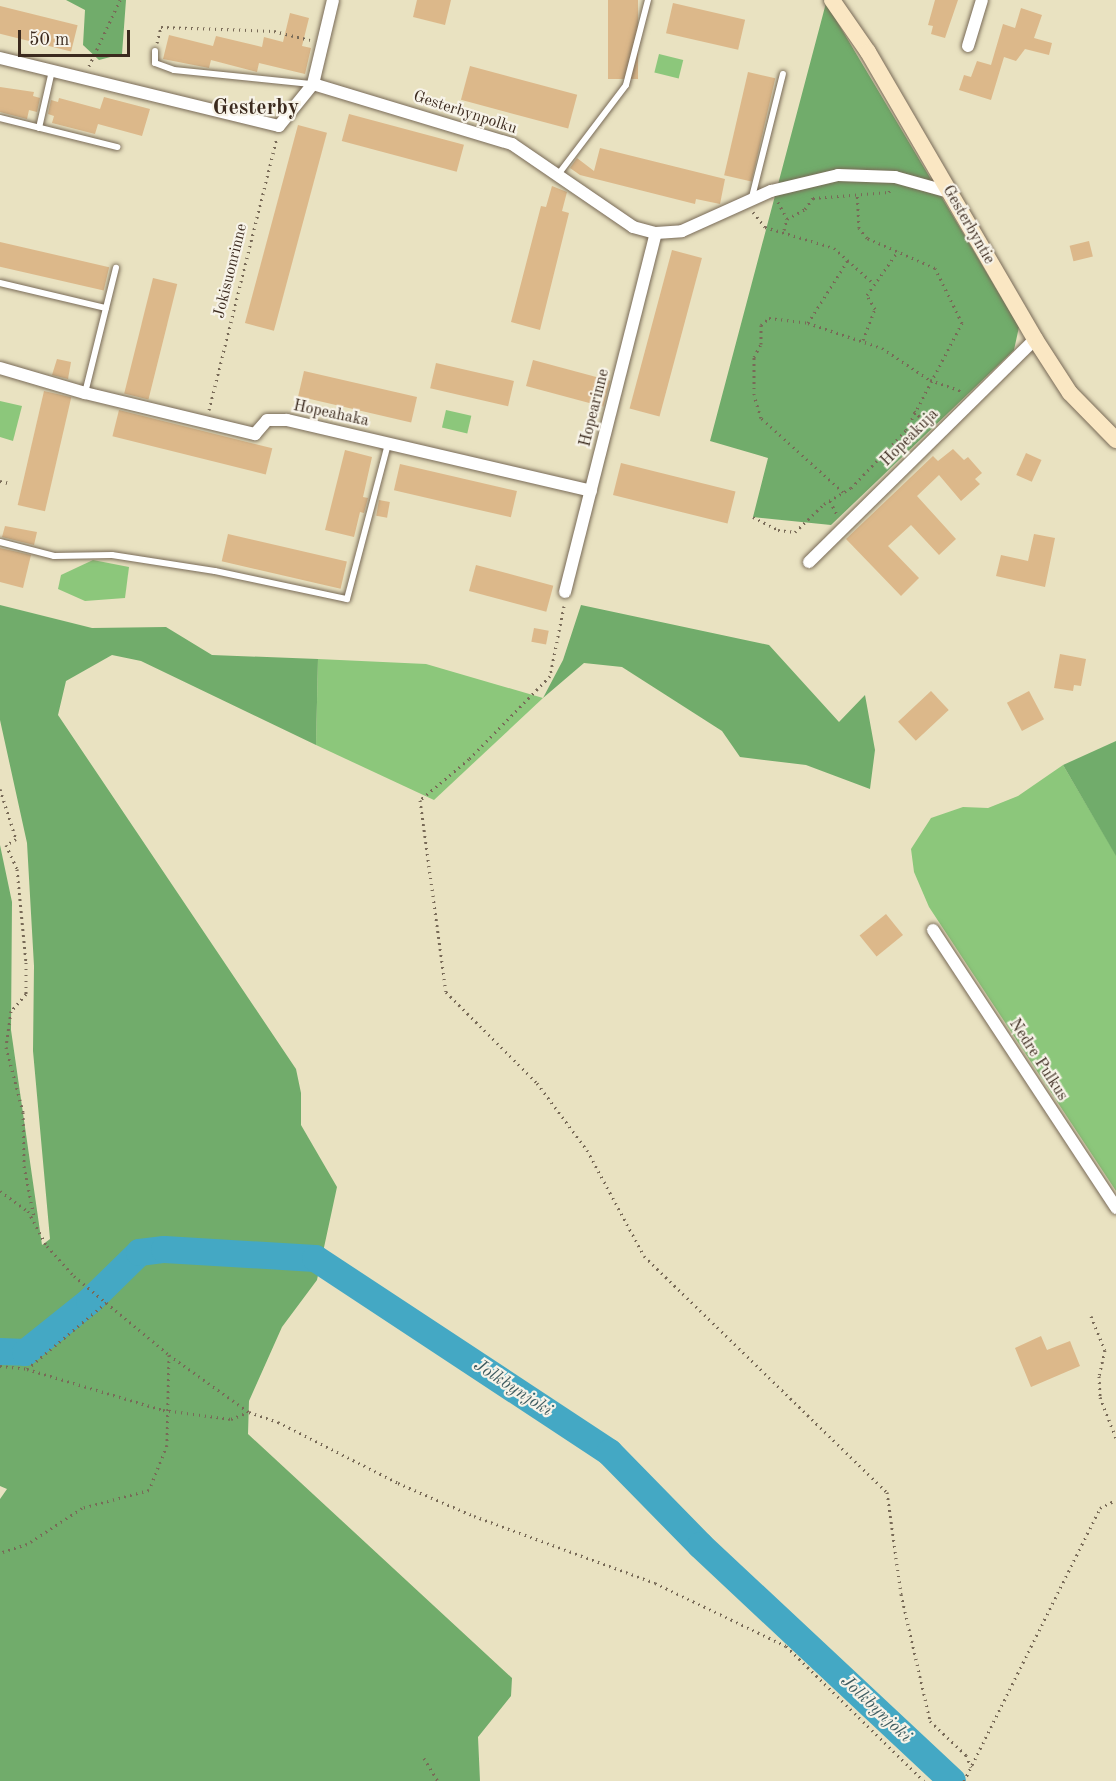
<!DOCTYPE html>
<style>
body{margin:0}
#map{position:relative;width:1116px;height:1781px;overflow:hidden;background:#e9e2c1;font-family:"Old Standard TT",serif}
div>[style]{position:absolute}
.green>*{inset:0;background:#8cc77b;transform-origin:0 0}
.forest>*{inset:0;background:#71ac6b}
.river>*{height:27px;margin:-13.5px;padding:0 13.5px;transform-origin:13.5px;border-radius:13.5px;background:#44a8c4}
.building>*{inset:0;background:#dcb88a;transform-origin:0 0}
.path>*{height:3px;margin-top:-1.5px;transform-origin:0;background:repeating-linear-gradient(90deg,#786a57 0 1.5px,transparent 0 6px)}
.roads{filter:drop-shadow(0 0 2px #786a57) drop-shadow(0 0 2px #786a57)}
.lane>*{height:6px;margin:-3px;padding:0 3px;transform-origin:3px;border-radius:3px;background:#fff}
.street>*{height:12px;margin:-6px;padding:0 6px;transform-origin:6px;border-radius:6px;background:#fff}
.secondary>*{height:16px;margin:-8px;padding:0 8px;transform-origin:8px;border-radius:8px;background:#fae7c3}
span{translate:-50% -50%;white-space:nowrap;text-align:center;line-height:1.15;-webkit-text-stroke:4.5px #f7f3e8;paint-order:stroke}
.street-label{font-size:16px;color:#3b2a1e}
.water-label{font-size:18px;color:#3f5c60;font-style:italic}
.district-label{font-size:22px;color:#3b2a1e;font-weight:700}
.scale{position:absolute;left:18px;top:30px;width:112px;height:27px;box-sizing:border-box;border:3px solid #3b2a1e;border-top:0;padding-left:8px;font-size:18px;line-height:21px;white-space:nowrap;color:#3b2a1e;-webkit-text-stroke:4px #f7f3e8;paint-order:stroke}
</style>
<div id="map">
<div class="green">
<div style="left:659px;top:54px;width:25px;height:19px;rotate:14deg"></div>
<div style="clip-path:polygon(0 401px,22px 406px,13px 441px,0 437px)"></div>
<div style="left:446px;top:410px;width:26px;height:18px;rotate:13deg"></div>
<div style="clip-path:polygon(93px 560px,129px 567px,125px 598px,85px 601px,58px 589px,61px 575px)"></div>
<div style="clip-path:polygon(318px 659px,426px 664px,543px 698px,434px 800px,316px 745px)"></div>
<div style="clip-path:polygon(1063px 765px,1116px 855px,1116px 1191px,929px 907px,914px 872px,911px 849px,931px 818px,963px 807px,988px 808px,1018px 796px)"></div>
</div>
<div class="forest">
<div style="clip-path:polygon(66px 0,126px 0,122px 54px,99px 60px,83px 45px,85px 10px)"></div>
<div style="clip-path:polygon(826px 3px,1019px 327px,1014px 350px,831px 525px,753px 517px,768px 458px,710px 441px)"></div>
<div style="clip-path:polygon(0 605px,92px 628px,166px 627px,212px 655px,318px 659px,316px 745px,141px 661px,112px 655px,66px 681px,58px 715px,296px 1069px,301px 1093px,301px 1125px,337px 1187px,317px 1280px,282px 1327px,249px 1401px,248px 1434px,512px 1678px,511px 1696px,478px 1737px,480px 1781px,0 1781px,0 1499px,7px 1489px,0 1486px,0 845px,12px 902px,11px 1030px,42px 1245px,50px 1239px,33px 1051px,34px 966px,27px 843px,0 720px)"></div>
<div style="clip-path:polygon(581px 605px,769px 645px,839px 722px,865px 695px,875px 750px,870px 789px,806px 765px,740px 757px,722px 731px,622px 667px,584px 663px,543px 698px,563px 660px)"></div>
<div style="clip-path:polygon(1116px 741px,1116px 856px,1063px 765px)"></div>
</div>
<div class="river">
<div style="left:0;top:1351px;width:25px;rotate:2deg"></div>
<div style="left:25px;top:1352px;width:82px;rotate:-38.6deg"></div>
<div style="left:89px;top:1301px;width:70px;rotate:-44.4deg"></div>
<div style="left:139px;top:1252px;width:25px;rotate:-7deg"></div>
<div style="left:164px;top:1249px;width:151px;rotate:3.4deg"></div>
<div style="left:315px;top:1258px;width:352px;rotate:33.4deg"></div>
<div style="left:609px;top:1452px;width:130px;rotate:45.6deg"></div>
<div style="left:700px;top:1545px;width:345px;rotate:43.1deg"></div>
</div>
<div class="building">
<div style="clip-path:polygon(417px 0,451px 0,445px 25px,413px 17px)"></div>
<div style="left:608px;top:0;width:30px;height:79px"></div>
<div style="clip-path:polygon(935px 0,958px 0,945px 38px,931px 34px,933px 26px,928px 25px)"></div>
<div style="left:673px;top:3px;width:74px;height:31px;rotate:13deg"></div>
<div style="left:0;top:6px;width:80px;height:27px;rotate:14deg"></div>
<div style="clip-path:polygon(1021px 8px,1042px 15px,1034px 38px,1052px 43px,1049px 55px,1025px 49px,1016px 61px,1004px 57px,991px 100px,959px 90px,964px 75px,971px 77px,977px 61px,991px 65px,1003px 24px,1015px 28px)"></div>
<div style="clip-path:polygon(290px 13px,309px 18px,302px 46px,311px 48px,305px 74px,259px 63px,257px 72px,211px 60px,209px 68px,163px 59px,169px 35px,213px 46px,216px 36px,262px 47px,264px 37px,283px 42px)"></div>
<div style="left:470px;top:66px;width:111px;height:35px;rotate:15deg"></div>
<div style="left:748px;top:72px;width:28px;height:106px;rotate:13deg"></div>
<div style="clip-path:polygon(0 87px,34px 92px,33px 96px,40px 98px,37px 112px,29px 110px,27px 119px,0 112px)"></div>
<div style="clip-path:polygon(104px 97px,150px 109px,142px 136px,98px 124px,95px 134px,52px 123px,54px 116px,48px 114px,51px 100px,58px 102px,59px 98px,100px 109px)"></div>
<div style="left:349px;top:114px;width:119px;height:28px;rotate:15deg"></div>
<div style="left:298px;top:125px;width:30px;height:205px;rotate:15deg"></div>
<div style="clip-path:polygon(600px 148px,725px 179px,720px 204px,696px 199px,695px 204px,580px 175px,570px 168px,577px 158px,594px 171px)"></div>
<div style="clip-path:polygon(552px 186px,567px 192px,562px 211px,569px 213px,540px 330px,511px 322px,541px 206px,546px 207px)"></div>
<div style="left:1089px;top:241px;width:16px;height:20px;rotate:76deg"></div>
<div style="left:0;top:242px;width:112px;height:24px;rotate:13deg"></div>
<div style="left:672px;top:250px;width:31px;height:164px;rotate:15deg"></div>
<div style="left:153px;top:278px;width:25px;height:119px;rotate:14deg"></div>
<div style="clip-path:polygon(57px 359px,71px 362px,68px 379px,52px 375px)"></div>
<div style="left:533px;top:360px;width:80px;height:27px;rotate:15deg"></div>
<div style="left:436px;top:363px;width:80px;height:26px;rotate:13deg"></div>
<div style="left:304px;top:371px;width:116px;height:26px;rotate:13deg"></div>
<div style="left:44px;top:391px;width:28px;height:117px;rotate:13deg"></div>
<div style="left:119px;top:410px;width:158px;height:27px;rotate:14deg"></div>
<div style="clip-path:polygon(953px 449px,964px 460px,968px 457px,982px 473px,975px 479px,980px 484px,961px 501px,939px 475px,917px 496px,956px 539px,939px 555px,911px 525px,888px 546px,919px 578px,901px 596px,846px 539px,933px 456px,938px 461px)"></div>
<div style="clip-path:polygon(345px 450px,372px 457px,363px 497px,368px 498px,364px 513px,360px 512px,354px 537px,325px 530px)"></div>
<div style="left:1026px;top:453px;width:17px;height:24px;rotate:24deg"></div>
<div style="left:621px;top:463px;width:118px;height:33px;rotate:14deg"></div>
<div style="left:400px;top:464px;width:120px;height:27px;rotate:13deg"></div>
<div style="left:379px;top:500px;width:11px;height:16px;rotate:10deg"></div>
<div style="clip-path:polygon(5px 526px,37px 532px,34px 545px,2px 537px)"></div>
<div style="left:228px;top:534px;width:122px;height:28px;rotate:13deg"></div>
<div style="clip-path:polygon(1034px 534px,1055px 538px,1045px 587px,996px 576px,1001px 555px,1028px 561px)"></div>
<div style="clip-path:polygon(0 548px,31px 555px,23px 588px,0 582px)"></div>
<div style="left:476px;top:565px;width:80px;height:27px;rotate:15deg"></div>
<div style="left:534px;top:628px;width:15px;height:14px;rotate:11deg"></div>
<div style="clip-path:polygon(1060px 654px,1086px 659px,1081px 686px,1074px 685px,1073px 691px,1054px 688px)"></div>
<div style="left:931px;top:691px;width:26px;height:45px;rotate:47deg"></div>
<div style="left:1029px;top:691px;width:32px;height:25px;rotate:62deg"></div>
<div style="left:886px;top:914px;width:27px;height:34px;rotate:51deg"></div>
<div style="clip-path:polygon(1041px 1336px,1047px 1350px,1070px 1341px,1080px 1366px,1031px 1387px,1015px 1348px)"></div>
</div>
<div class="path">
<div style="left:157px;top:43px;width:16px;rotate:-76deg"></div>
<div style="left:161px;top:27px;width:113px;rotate:2deg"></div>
<div style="left:274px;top:31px;width:37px;rotate:14deg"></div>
<div style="left:89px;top:66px;width:73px;rotate:-64.8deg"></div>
<div style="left:778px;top:202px;width:19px;rotate:62deg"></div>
<div style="left:753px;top:212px;width:19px;rotate:51deg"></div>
<div style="left:765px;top:227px;width:72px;rotate:16.9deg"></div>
<div style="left:834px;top:248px;width:52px;rotate:41.9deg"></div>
<div style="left:784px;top:230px;width:11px;rotate:-75deg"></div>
<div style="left:787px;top:219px;width:21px;rotate:-29deg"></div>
<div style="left:805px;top:209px;width:14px;rotate:-54deg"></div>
<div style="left:813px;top:198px;width:76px;rotate:-4.5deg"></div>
<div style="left:889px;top:192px;width:4px;rotate:-63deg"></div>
<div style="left:808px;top:323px;width:75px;rotate:-57.6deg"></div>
<div style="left:863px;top:340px;width:33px;rotate:-69deg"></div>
<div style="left:875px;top:309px;width:16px;rotate:-120deg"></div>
<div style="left:867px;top:295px;width:54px;rotate:-54.8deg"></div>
<div style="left:209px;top:410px;width:281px;rotate:-76deg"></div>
<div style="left:914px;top:411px;width:23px;rotate:45deg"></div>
<div style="left:0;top:481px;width:9px;rotate:13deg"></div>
<div style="left:843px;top:492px;width:110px;rotate:-137.9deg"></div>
<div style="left:761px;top:418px;width:24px;rotate:-107deg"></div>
<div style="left:754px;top:395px;width:38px;rotate:-90deg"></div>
<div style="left:754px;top:357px;width:15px;rotate:-62deg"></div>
<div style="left:761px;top:344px;width:19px;rotate:-90deg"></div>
<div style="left:761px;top:325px;width:11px;rotate:-41deg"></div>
<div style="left:769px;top:318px;width:39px;rotate:7deg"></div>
<div style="left:808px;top:323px;width:78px;rotate:18.7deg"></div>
<div style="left:882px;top:348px;width:58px;rotate:33.7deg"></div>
<div style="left:930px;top:380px;width:31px;rotate:19deg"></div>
<div style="left:959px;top:390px;width:4px;rotate:63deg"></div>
<div style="left:830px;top:501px;width:16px;rotate:63deg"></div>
<div style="left:753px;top:517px;width:28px;rotate:27deg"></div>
<div style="left:778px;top:530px;width:17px;rotate:7deg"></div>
<div style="left:795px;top:532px;width:40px;rotate:-44deg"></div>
<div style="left:824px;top:504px;width:31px;rotate:-31deg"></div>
<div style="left:851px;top:488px;width:80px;rotate:-46.5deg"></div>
<div style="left:906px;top:430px;width:121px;rotate:-62.4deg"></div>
<div style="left:962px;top:323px;width:61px;rotate:-116.1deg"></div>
<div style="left:935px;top:268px;width:74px;rotate:-156.2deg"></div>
<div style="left:867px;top:238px;width:13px;rotate:-129deg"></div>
<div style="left:859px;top:228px;width:34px;rotate:-93deg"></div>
<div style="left:564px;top:606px;width:71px;rotate:101.3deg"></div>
<div style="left:550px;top:676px;width:116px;rotate:134.3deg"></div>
<div style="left:469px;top:759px;width:64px;rotate:140.1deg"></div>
<div style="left:420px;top:800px;width:194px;rotate:82.3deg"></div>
<div style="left:446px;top:992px;width:129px;rotate:45deg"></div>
<div style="left:537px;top:1083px;width:84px;rotate:53.3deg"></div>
<div style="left:587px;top:1150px;width:120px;rotate:61.7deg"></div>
<div style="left:644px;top:1256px;width:339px;rotate:44.2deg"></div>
<div style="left:887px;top:1492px;width:103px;rotate:82.2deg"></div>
<div style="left:901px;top:1594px;width:130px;rotate:77.1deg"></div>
<div style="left:930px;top:1721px;width:50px;rotate:43.4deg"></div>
<div style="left:966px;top:1755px;width:13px;rotate:67deg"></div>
<div style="left:0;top:789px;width:52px;rotate:72.3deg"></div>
<div style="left:16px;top:839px;width:12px;rotate:149deg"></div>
<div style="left:6px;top:845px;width:26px;rotate:65deg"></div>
<div style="left:17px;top:869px;width:93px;rotate:84.5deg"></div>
<div style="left:26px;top:962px;width:32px;rotate:90deg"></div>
<div style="left:26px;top:994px;width:23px;rotate:131deg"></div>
<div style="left:11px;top:1011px;width:36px;rotate:98deg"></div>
<div style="left:6px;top:1047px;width:67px;rotate:75.3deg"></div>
<div style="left:23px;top:1112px;width:54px;rotate:88.9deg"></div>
<div style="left:24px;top:1166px;width:52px;rotate:78.9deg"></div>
<div style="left:0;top:1191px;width:34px;rotate:36deg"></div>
<div style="left:28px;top:1211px;width:40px;rotate:62deg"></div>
<div style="left:47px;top:1246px;width:40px;rotate:48deg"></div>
<div style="left:74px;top:1276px;width:124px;rotate:39.7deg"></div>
<div style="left:169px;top:1355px;width:90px;rotate:91.3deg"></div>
<div style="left:167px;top:1445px;width:48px;rotate:111.8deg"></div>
<div style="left:149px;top:1490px;width:69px;rotate:165deg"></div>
<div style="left:82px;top:1508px;width:66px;rotate:146.8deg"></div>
<div style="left:27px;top:1544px;width:28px;rotate:162deg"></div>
<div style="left:1091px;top:1316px;width:37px;rotate:68deg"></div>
<div style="left:1105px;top:1350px;width:27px;rotate:103deg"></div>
<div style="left:1099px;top:1376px;width:21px;rotate:87deg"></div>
<div style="left:1100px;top:1397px;width:44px;rotate:68.7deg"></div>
<div style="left:169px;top:1355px;width:98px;rotate:35.5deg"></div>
<div style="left:249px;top:1412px;width:31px;rotate:19deg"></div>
<div style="left:278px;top:1422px;width:135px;rotate:26.9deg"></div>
<div style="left:398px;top:1483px;width:83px;rotate:23.5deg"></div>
<div style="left:474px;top:1516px;width:193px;rotate:20.3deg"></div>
<div style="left:655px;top:1583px;width:145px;rotate:25.7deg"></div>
<div style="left:786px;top:1646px;width:193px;rotate:44.4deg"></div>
<div style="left:0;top:1366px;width:27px;rotate:6deg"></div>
<div style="left:27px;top:1369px;width:142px;rotate:16.8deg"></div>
<div style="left:163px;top:1410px;width:69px;rotate:7.5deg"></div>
<div style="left:231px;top:1419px;width:18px;rotate:-22deg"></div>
<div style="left:27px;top:1369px;width:106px;rotate:-40deg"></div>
<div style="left:424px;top:1758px;width:27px;rotate:59deg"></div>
<div style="left:964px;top:1781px;width:305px;rotate:-63.5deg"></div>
<div style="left:1100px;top:1508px;width:18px;rotate:-27deg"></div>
</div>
<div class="roads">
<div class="lane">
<div style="left:155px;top:51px;width:12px;rotate:90deg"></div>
<div style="left:155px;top:63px;width:20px;rotate:20deg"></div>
<div style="left:174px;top:70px;width:140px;rotate:5.8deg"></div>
<div style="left:0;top:118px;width:121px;rotate:13.9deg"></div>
<div style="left:39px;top:128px;width:58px;rotate:-77.2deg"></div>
<div style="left:557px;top:176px;width:114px;rotate:-52.8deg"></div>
<div style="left:626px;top:85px;width:88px;rotate:-75.5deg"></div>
<div style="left:751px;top:201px;width:131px;rotate:-75.9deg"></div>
<div style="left:0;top:283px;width:109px;rotate:13.3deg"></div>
<div style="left:85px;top:393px;width:129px;rotate:-76.1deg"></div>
<div style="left:0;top:542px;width:56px;rotate:14.5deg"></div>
<div style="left:54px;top:556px;width:58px;rotate:-1deg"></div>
<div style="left:112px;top:555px;width:104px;rotate:8.8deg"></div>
<div style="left:215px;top:571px;width:135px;rotate:12deg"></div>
<div style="left:347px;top:599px;width:160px;rotate:-75.2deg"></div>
</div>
<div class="street">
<div style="left:968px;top:46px;width:48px;rotate:-73.1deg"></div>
<div style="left:0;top:58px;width:287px;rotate:13.7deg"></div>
<div style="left:279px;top:126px;width:54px;rotate:-51deg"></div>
<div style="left:313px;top:84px;width:208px;rotate:16.8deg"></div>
<div style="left:512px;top:144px;width:147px;rotate:34.4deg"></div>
<div style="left:633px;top:227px;width:24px;rotate:15deg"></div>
<div style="left:656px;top:233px;width:26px;rotate:-4deg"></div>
<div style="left:682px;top:231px;width:98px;rotate:-24.2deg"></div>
<div style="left:771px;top:191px;width:69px;rotate:-13.4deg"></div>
<div style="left:838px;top:175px;width:57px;rotate:2deg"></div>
<div style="left:895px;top:177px;width:56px;rotate:15.5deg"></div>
<div style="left:313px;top:84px;width:86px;rotate:-76.6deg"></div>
<div style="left:0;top:368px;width:89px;rotate:16.4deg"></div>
<div style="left:85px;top:393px;width:175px;rotate:13.6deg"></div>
<div style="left:255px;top:434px;width:18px;rotate:-49deg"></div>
<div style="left:267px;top:420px;width:20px"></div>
<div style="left:287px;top:420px;width:312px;rotate:13.1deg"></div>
<div style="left:809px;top:562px;width:317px;rotate:-44.6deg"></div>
<div style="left:565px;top:592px;width:370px;rotate:-75.8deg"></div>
<div style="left:933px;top:930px;width:333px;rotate:56.6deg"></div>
</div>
<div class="secondary">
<div style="left:832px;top:0;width:63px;rotate:55.3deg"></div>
<div style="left:868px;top:52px;width:332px;rotate:59.8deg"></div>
<div style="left:1035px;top:339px;width:64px;rotate:57.1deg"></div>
<div style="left:1070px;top:393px;width:66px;rotate:45.6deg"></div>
</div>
</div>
<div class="street-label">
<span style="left:465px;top:113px;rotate:18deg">Gesterbynpolku</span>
<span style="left:968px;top:225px;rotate:60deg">Gesterbyntie</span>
<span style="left:231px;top:271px;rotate:-76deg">Jokisuonrinne</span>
<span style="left:595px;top:408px;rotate:-76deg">Hopearinne</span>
<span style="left:331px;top:414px;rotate:12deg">Hopeahaka</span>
<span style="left:910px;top:438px;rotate:-45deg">Hopeakuja</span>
<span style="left:1038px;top:1060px;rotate:57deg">Nedre Pulkus</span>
</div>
<div class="water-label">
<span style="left:513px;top:1388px;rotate:33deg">Jolkbynjoki</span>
<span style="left:876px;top:1709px;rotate:43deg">Jolkbynjoki</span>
</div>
<div class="district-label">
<span style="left:256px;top:109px">Gesterby</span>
</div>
<div class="scale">50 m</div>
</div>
